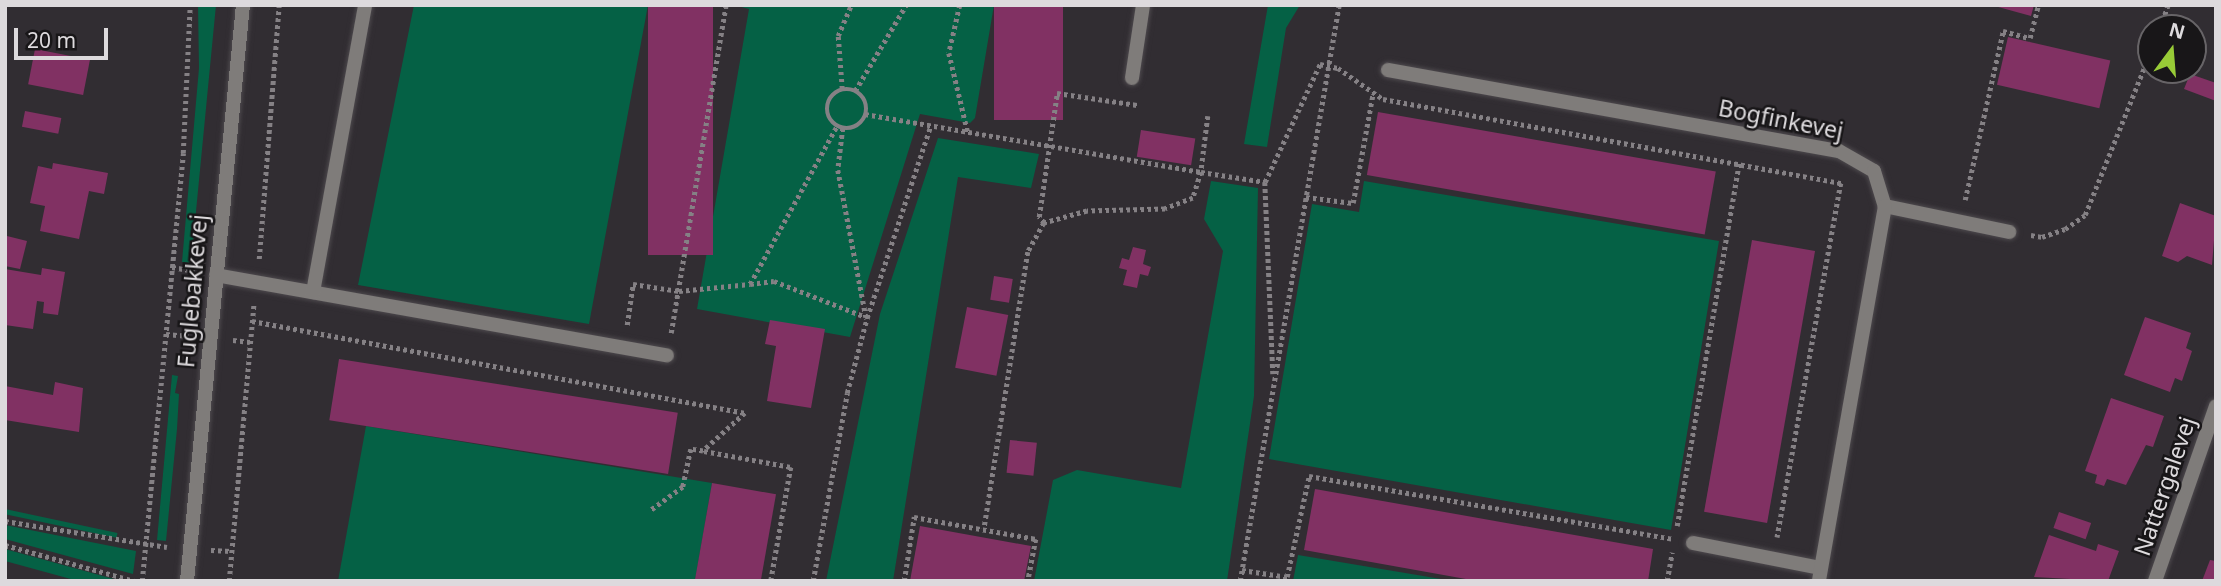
<!DOCTYPE html>
<style>
body{margin:0}
#map{position:relative;width:2221px;height:586px;overflow:hidden;background:#312d32;font-family:"Noto Sans",sans-serif}
div>[style]{position:absolute}
.green>*{inset:0;background:#056145;transform-origin:0 0}
.building>*{inset:0;background:#813163;transform-origin:0 0}
.path>*{height:4.5px;margin-top:-2.25px;transform-origin:0;background:repeating-linear-gradient(90deg,#858185 0 3.5px,transparent 0 7px)}
.path>.ring{margin:-2.25px;padding:0;box-sizing:content-box;background:none;border:4.5px solid #858185;border-radius:50%}
.roads{filter:drop-shadow(0 0 2px #4d494d) drop-shadow(0 0 2px #4d494d)}
.lane>*{height:14px;margin:-7px;padding:0 7px;transform-origin:7px;border-radius:7px;background:#7f7c7a}
.street>*{height:14px;margin:-7px;padding:0 7px;transform-origin:7px;border-radius:7px;background:#7f7c7a}
span{translate:-50% -50%;white-space:nowrap;text-align:center;line-height:1.15;-webkit-text-stroke:5px #181618;paint-order:stroke}
.street-label{font-size:23px;color:#dddadd}
.frame{position:absolute;inset:0;border:7px solid #dddadd;pointer-events:none}
.north{position:absolute;left:2137px;top:14px;width:70px;height:70px;box-sizing:border-box;background:#181618;border:2px solid #676467;border-radius:50%;rotate:16deg;font-size:19px;font-weight:700;line-height:28px;text-align:center;color:#dddadd}
.north::after{content:'';display:block;margin:auto;width:24px;height:32px;background:#98cb37;clip-path:polygon(50% 0,100% 100%,50% 72%,0 100%)}
.scale{position:absolute;left:14px;top:28px;width:94px;height:32px;box-sizing:border-box;border:4px solid #dddadd;border-top:0;padding-left:9px;font-size:21px;line-height:24px;white-space:nowrap;color:#dddadd;-webkit-text-stroke:5px #181618;paint-order:stroke}
</style>
<div id="map">
<div class="green">
<div style="clip-path:polygon(198px 5px,216px 5px,191px 263px,182px 262px,199px 68px)"></div>
<div style="clip-path:polygon(414px 5px,648px 5px,589px 324px,358px 285px)"></div>
<div style="clip-path:polygon(734px 5px,994px 5px,975px 118px,970px 123px,920px 114px,850px 337px,697px 309px,749px 9px)"></div>
<div style="clip-path:polygon(1268px 5px,1300px 5px,1286px 28px,1267px 147px,1244px 144px)"></div>
<div style="clip-path:polygon(938px 138px,1039px 154px,1031px 188px,958px 177px,893px 581px,826px 581px,880px 314px)"></div>
<div style="clip-path:polygon(1211px 181px,1258px 188px,1254px 396px,1227px 581px,1034px 581px,1053px 480px,1077px 470px,1181px 488px,1223px 251px,1204px 219px)"></div>
<div style="clip-path:polygon(1364px 181px,1719px 241px,1671px 530px,1269px 459px,1312px 204px,1359px 212px)"></div>
<div style="clip-path:polygon(172px 375px,178px 376px,175px 393px,179px 394px,177px 429px,166px 541px,157px 540px)"></div>
<div style="clip-path:polygon(366px 426px,712px 483px,695px 581px,338px 581px)"></div>
<div style="left:5px;top:509px;width:115px;height:5px;rotate:12deg"></div>
<div style="clip-path:polygon(5px 525px,136px 551px,133px 574px,5px 539px)"></div>
<div style="clip-path:polygon(5px 549px,121px 581px,78px 581px,5px 561px)"></div>
<div style="clip-path:polygon(1298px 555px,1453px 581px,1293px 581px)"></div>
</div>
<div class="building">
<div style="left:648px;top:5px;width:65px;height:250px"></div>
<div style="left:994px;top:5px;width:69px;height:115px"></div>
<div style="clip-path:polygon(1991px 5px,2034px 5px,2031px 16px)"></div>
<div style="left:2008px;top:37px;width:105px;height:49px;rotate:13deg"></div>
<div style="left:35px;top:49px;width:56px;height:36px;rotate:11deg"></div>
<div style="clip-path:polygon(2190px 74px,2216px 83px,2216px 101px,2184px 89px)"></div>
<div style="left:25px;top:111px;width:37px;height:16px;rotate:11deg"></div>
<div style="left:1378px;top:112px;width:343px;height:64px;rotate:10deg"></div>
<div style="left:1141px;top:130px;width:55px;height:27px;rotate:9deg"></div>
<div style="clip-path:polygon(53px 163px,108px 173px,104px 194px,89px 191px,79px 239px,40px 231px,45px 206px,30px 203px,38px 166px,52px 169px)"></div>
<div style="clip-path:polygon(2180px 203px,2216px 216px,2212px 265px,2187px 256px,2178px 262px,2162px 256px)"></div>
<div style="clip-path:polygon(5px 227px,7px 236px,27px 241px,20px 269px,5px 266px)"></div>
<div style="left:1752px;top:240px;width:64px;height:276px;rotate:10deg"></div>
<div style="clip-path:polygon(1133px 247px,1146px 250px,1143px 264px,1151px 267px,1148px 276px,1140px 274px,1137px 288px,1123px 285px,1127px 270px,1119px 268px,1122px 258px,1129px 260px)"></div>
<div style="clip-path:polygon(42px 268px,65px 272px,58px 315px,43px 313px,44px 302px,37px 301px,33px 329px,5px 325px,5px 269px,41px 275px)"></div>
<div style="left:994px;top:276px;width:19px;height:24px;rotate:9deg"></div>
<div style="left:967px;top:307px;width:42px;height:62px;rotate:11deg"></div>
<div style="clip-path:polygon(2145px 317px,2191px 333px,2186px 348px,2192px 351px,2182px 381px,2175px 378px,2170px 392px,2124px 375px)"></div>
<div style="clip-path:polygon(770px 320px,825px 329px,811px 408px,767px 401px,776px 346px,765px 344px)"></div>
<div style="left:339px;top:359px;width:343px;height:62px;rotate:9deg"></div>
<div style="clip-path:polygon(55px 382px,83px 388px,79px 432px,5px 420px,5px 386px,53px 395px)"></div>
<div style="clip-path:polygon(2111px 398px,2164px 416px,2153px 447px,2146px 445px,2126px 485px,2107px 479px,2104px 486px,2095px 483px,2097px 475px,2085px 471px)"></div>
<div style="left:1010px;top:440px;width:27px;height:33px;rotate:6deg"></div>
<div style="left:712px;top:483px;width:65px;height:99px;rotate:10deg"></div>
<div style="clip-path:polygon(1315px 489px,1653px 549px,1648px 581px,1477px 581px,1304px 550px)"></div>
<div style="left:2059px;top:512px;width:34px;height:17px;rotate:19deg"></div>
<div style="clip-path:polygon(920px 526px,1031px 546px,1024px 581px,910px 581px)"></div>
<div style="clip-path:polygon(2049px 535px,2096px 551px,2098px 544px,2119px 551px,2108px 581px,2034px 577px)"></div>
<div style="clip-path:polygon(2210px 560px,2216px 561px,2216px 581px,2202px 581px)"></div>
</div>
<div class="path">
<div style="left:960px;top:5px;width:49px;rotate:102.9deg"></div>
<div style="left:949px;top:53px;width:82px;rotate:76.6deg"></div>
<div style="left:2160px;top:28px;width:24px;rotate:-71deg"></div>
<div style="left:842px;top:89px;width:53px;rotate:-94.3deg"></div>
<div style="left:838px;top:36px;width:34px;rotate:-67deg"></div>
<div class="ring" style="left:827px;top:89px;width:35.5px;height:35.5px"></div>
<div style="left:855px;top:91px;width:100px;rotate:-59.3deg"></div>
<div style="left:865px;top:114px;width:341px;rotate:9.8deg"></div>
<div style="left:1201px;top:172px;width:27px;rotate:107deg"></div>
<div style="left:1193px;top:198px;width:30px;rotate:159deg"></div>
<div style="left:1165px;top:209px;width:78px;rotate:178.5deg"></div>
<div style="left:1087px;top:211px;width:45px;rotate:164.4deg"></div>
<div style="left:1044px;top:223px;width:33px;rotate:119deg"></div>
<div style="left:1028px;top:252px;width:280px;rotate:99deg"></div>
<div style="left:1208px;top:116px;width:56px;rotate:97.1deg"></div>
<div style="left:1201px;top:172px;width:65px;rotate:8.9deg"></div>
<div style="left:1265px;top:182px;width:130px;rotate:-65deg"></div>
<div style="left:1320px;top:64px;width:18px;rotate:13deg"></div>
<div style="left:1338px;top:68px;width:55px;rotate:34.6deg"></div>
<div style="left:1383px;top:99px;width:466px;rotate:10.4deg"></div>
<div style="left:1841px;top:183px;width:360px;rotate:100.2deg"></div>
<div style="left:843px;top:128px;width:42px;rotate:96.8deg"></div>
<div style="left:838px;top:170px;width:150px;rotate:79.2deg"></div>
<div style="left:1265px;top:182px;width:192px;rotate:87.6deg"></div>
<div style="left:1306px;top:197px;width:47px;rotate:7.3deg"></div>
<div style="left:1353px;top:203px;width:112px;rotate:-79.7deg"></div>
<div style="left:1965px;top:200px;width:173px;rotate:-77.3deg"></div>
<div style="left:2003px;top:31px;width:28px;rotate:15deg"></div>
<div style="left:2030px;top:38px;width:34px;rotate:-76deg"></div>
<div style="left:1044px;top:223px;width:8px;rotate:-130deg"></div>
<div style="left:1039px;top:217px;width:125px;rotate:-81.7deg"></div>
<div style="left:1057px;top:93px;width:81px;rotate:8.5deg"></div>
<div style="left:2031px;top:235px;width:11px;rotate:10deg"></div>
<div style="left:2042px;top:237px;width:24px;rotate:-19deg"></div>
<div style="left:2065px;top:229px;width:24px;rotate:-35deg"></div>
<div style="left:2085px;top:215px;width:177px;rotate:-68.1deg"></div>
<div style="left:259px;top:259px;width:255px;rotate:-85.5deg"></div>
<div style="left:172px;top:267px;width:23px;rotate:10deg"></div>
<div style="left:750px;top:284px;width:24px;rotate:-7deg"></div>
<div style="left:774px;top:281px;width:99px;rotate:21.4deg"></div>
<div style="left:252px;top:321px;width:502px;rotate:10.57deg"></div>
<div style="left:745px;top:413px;width:57px;rotate:137.9deg"></div>
<div style="left:703px;top:451px;width:12px;rotate:-171deg"></div>
<div style="left:691px;top:449px;width:39px;rotate:102deg"></div>
<div style="left:683px;top:487px;width:41px;rotate:144deg"></div>
<div style="left:627px;top:325px;width:41px;rotate:-81.7deg"></div>
<div style="left:633px;top:284px;width:47px;rotate:8.7deg"></div>
<div style="left:679px;top:291px;width:71px;rotate:-5.6deg"></div>
<div style="left:750px;top:284px;width:180px;rotate:-61.2deg"></div>
<div style="left:671px;top:333px;width:333px;rotate:-80.5deg"></div>
<div style="left:166px;top:334px;width:23px;rotate:5deg"></div>
<div style="left:233px;top:340px;width:17px;rotate:7deg"></div>
<div style="left:704px;top:451px;width:88px;rotate:10.4deg"></div>
<div style="left:791px;top:467px;width:116px;rotate:100deg"></div>
<div style="left:5px;top:521px;width:164px;rotate:9.1deg"></div>
<div style="left:1677px;top:526px;width:369px;rotate:-80.3deg"></div>
<div style="left:5px;top:545px;width:135px;rotate:15.5deg"></div>
<div style="left:211px;top:550px;width:20px;rotate:3deg"></div>
<div style="left:1242px;top:570px;width:46px;rotate:8.8deg"></div>
<div style="left:1287px;top:577px;width:103px;rotate:-77.7deg"></div>
<div style="left:1309px;top:476px;width:368px;rotate:9.8deg"></div>
<div style="left:142px;top:581px;width:430px;rotate:-84.5deg"></div>
<div style="left:183px;top:153px;width:148px;rotate:-87.3deg"></div>
<div style="left:229px;top:581px;width:279px;rotate:-84.9deg"></div>
<div style="left:813px;top:581px;width:191px;rotate:-79.7deg"></div>
<div style="left:847px;top:393px;width:78px;rotate:-75.1deg"></div>
<div style="left:867px;top:318px;width:201px;rotate:-71.7deg"></div>
<div style="left:904px;top:581px;width:65px;rotate:-81.1deg"></div>
<div style="left:914px;top:517px;width:124px;rotate:10.2deg"></div>
<div style="left:1036px;top:539px;width:43px;rotate:100.8deg"></div>
<div style="left:1240px;top:581px;width:584px;rotate:-80.25deg"></div>
<div style="left:1667px;top:581px;width:29px;rotate:-80deg"></div>
</div>
<div class="roads">
<div class="lane">
<div style="left:1885px;top:206px;width:127px;rotate:11.8deg"></div>
<div style="left:216px;top:275px;width:458px;rotate:10.1deg"></div>
<div style="left:313px;top:292px;width:292px;rotate:-79.7deg"></div>
<div style="left:1693px;top:543px;width:130px;rotate:11.1deg"></div>
</div>
<div class="street">
<div style="left:1388px;top:70px;width:458px;rotate:10.2deg"></div>
<div style="left:1839px;top:151px;width:40px;rotate:29.7deg"></div>
<div style="left:1874px;top:171px;width:37px;rotate:73deg"></div>
<div style="left:1885px;top:206px;width:381px;rotate:100deg"></div>
<div style="left:1132px;top:78px;width:74px;rotate:-81.4deg"></div>
<div style="left:187px;top:581px;width:579px;rotate:-84.45deg"></div>
<div style="left:2155px;top:581px;width:185px;rotate:-70.8deg"></div>
</div>
</div>
<div class="street-label">
<span style="left:1781px;top:119px;rotate:11deg">Bogfinkevej</span>
<span style="left:192px;top:291px;rotate:-85deg">Fuglebakkevej</span>
<span style="left:2164px;top:486px;rotate:-71deg">Nattergalevej</span>
</div>
<div class="frame"></div>
<div class="north">N</div>
<div class="scale">20 m</div>
</div>
